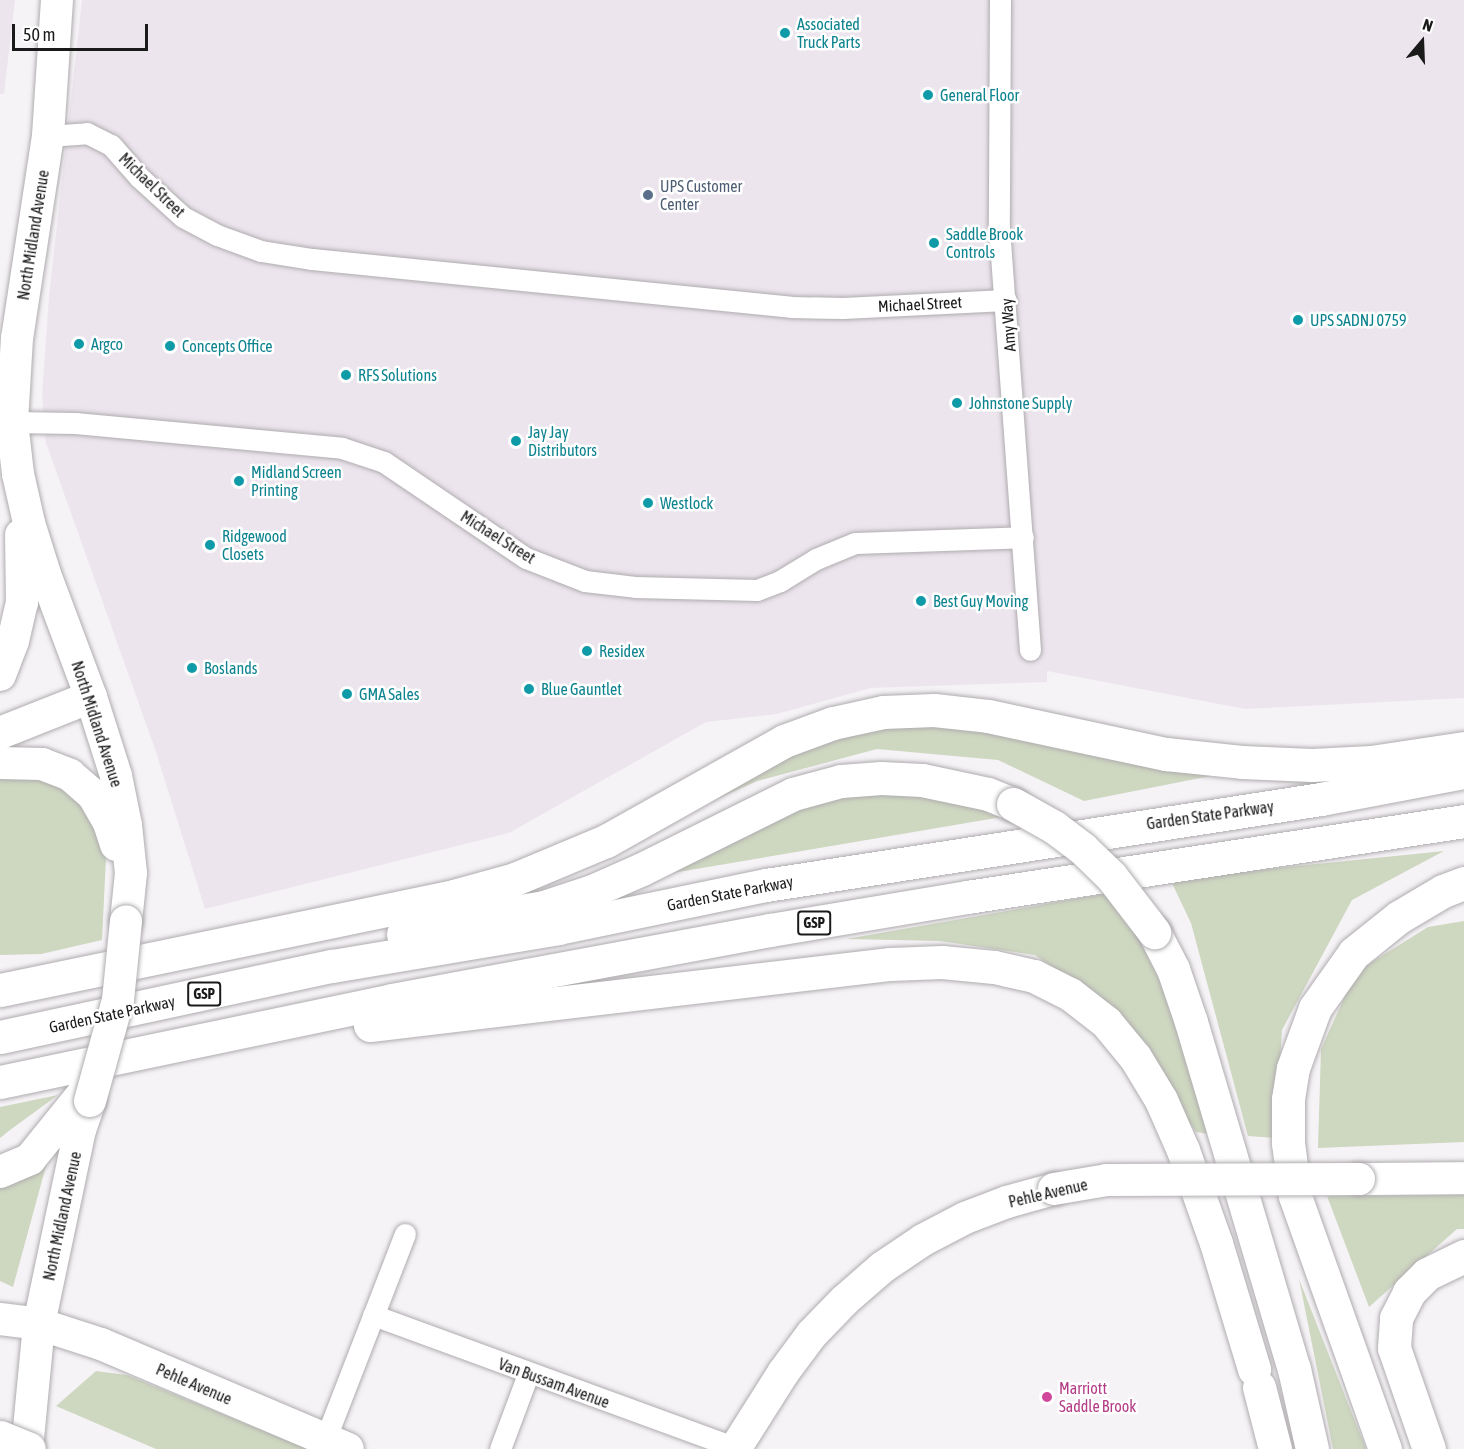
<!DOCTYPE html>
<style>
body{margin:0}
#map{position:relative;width:1464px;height:1449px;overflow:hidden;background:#f6f3f7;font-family:"Asap Condensed",sans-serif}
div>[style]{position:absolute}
.built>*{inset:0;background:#ede5ee}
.green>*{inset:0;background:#ced7c0}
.roads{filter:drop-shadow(0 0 2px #afacaf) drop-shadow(0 0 2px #afacaf)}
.street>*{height:21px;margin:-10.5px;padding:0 10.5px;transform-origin:10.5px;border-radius:10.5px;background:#fff}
.secondary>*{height:32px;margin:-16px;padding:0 16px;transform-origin:16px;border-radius:16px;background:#fff}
.highway>*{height:33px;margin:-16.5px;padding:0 16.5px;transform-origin:16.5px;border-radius:16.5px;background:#fff}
.bridges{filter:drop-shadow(0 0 2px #afacaf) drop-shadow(0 0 2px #afacaf)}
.secondary-bridge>*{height:32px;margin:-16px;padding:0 16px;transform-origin:16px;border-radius:16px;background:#fff}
.highway-bridge>*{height:33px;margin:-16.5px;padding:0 16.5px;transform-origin:16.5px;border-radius:16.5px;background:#fff}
.dots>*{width:16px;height:16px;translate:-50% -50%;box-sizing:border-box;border:3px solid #fff;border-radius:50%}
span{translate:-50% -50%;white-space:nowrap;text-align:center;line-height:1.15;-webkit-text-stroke:5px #fff;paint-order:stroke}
.shield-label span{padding:2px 4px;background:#fff;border:2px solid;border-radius:4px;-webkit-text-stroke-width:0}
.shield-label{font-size:15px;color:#1b1a1b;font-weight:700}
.culture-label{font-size:16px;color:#0d838f}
.left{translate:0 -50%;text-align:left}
.street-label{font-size:16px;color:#1b1a1b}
.service-label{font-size:16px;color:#4e5e75}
.hotel-label{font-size:16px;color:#b23c85}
.north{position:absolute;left:1392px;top:12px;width:60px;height:60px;-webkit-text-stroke:4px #fff;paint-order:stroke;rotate:19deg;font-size:16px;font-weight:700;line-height:24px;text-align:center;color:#1b1a1b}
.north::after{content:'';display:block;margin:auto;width:21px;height:27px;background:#1b1a1b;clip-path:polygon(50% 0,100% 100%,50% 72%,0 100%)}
.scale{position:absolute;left:12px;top:24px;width:136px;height:27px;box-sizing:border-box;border:3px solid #1b1a1b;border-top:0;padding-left:8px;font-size:18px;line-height:21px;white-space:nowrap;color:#1b1a1b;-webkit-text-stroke:4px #fff;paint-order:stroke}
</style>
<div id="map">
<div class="built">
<div style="clip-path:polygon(0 0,15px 0,4px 94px,0 94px)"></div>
<div style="clip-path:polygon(82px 0,1464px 0,1464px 698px,1245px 709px,1047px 671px,1047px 682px,871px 688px,777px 714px,706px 722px,509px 833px,205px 909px,155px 749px,46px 443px,42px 395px,49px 296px)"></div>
</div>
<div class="green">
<div style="clip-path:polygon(935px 719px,1246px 769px,1084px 801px,998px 760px,877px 749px,757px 781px,634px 837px,808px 739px)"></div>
<div style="clip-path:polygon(911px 770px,1049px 809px,649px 877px,810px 797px)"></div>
<div style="clip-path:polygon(0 772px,52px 775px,93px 805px,106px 858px,102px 940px,41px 954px,0 955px)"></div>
<div style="clip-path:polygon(1444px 851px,1352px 900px,1282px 1030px,1275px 1138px,1248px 1136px,1191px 923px,1170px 879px)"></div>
<div style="clip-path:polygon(1115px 892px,1193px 1046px,1216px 1135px,1196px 1132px,1106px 1004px,1035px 955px,940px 941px,846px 939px)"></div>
<div style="clip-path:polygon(1464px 921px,1464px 1142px,1318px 1148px,1321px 1049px,1356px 972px,1428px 927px)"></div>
<div style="clip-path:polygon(58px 1095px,10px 1130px,0 1138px,0 1107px)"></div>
<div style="clip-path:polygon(46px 1166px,13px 1287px,0 1281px,0 1186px)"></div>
<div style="clip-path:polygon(1464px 1195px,1464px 1229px,1457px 1229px,1369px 1307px,1327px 1196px)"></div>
<div style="clip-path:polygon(1299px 1279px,1366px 1449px,1333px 1449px)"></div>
<div style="clip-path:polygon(96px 1371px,127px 1375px,308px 1449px,156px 1449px,56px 1406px)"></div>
</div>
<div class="roads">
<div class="street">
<div style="left:1000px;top:0;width:228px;rotate:90.3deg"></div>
<div style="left:999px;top:228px;width:423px;rotate:85.8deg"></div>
<div style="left:48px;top:136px;width:39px;rotate:-4deg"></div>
<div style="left:87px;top:133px;width:27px;rotate:27deg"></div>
<div style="left:111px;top:145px;width:43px;rotate:48.8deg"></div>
<div style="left:139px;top:177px;width:59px;rotate:42.3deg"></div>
<div style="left:183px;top:217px;width:38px;rotate:28deg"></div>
<div style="left:217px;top:235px;width:47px;rotate:20deg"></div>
<div style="left:261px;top:251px;width:52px;rotate:8.9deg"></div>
<div style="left:312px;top:259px;width:481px;rotate:5.7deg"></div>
<div style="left:791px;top:307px;width:52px;rotate:1.1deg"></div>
<div style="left:843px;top:308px;width:163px;rotate:-2.8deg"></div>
<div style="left:12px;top:422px;width:63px;rotate:0.9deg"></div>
<div style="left:75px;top:423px;width:268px;rotate:5.3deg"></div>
<div style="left:342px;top:448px;width:44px;rotate:18.4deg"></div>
<div style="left:384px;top:462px;width:171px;rotate:34.1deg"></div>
<div style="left:526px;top:558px;width:63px;rotate:21.3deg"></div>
<div style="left:585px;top:581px;width:50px;rotate:6.8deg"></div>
<div style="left:635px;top:587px;width:122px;rotate:1.4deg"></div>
<div style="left:757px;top:590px;width:25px;rotate:-21deg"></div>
<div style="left:780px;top:581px;width:42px;rotate:-31.4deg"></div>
<div style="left:816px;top:559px;width:42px;rotate:-22.3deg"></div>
<div style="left:855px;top:543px;width:168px;rotate:-2deg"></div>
<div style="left:373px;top:1315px;width:387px;rotate:20.1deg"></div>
<div style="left:325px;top:1440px;width:221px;rotate:-68.8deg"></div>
<div style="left:500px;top:1449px;width:80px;rotate:-69.5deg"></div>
</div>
<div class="secondary">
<div style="left:57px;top:0;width:136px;rotate:93.8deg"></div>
<div style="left:48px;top:136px;width:204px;rotate:98.7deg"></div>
<div style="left:17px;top:338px;width:84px;rotate:93.4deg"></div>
<div style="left:12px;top:422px;width:52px;rotate:83.4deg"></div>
<div style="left:18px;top:474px;width:50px;rotate:77.3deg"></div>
<div style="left:29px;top:523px;width:53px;rotate:72.6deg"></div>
<div style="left:45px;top:574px;width:131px;rotate:69.5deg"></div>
<div style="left:91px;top:697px;width:83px;rotate:72.4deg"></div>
<div style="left:116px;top:776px;width:50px;rotate:78.5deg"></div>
<div style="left:126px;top:825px;width:48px;rotate:84.1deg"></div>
<div style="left:131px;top:873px;width:48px;rotate:95.9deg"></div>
<div style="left:0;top:675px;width:36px;rotate:-69deg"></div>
<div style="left:13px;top:641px;width:39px;rotate:-77deg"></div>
<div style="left:22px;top:603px;width:68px;rotate:-90.8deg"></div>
<div style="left:0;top:733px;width:98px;rotate:-21.6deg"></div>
<div style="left:0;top:763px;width:42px;rotate:1.4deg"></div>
<div style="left:42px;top:764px;width:30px;rotate:21deg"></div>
<div style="left:70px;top:775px;width:30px;rotate:41deg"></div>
<div style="left:93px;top:795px;width:32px;rotate:60deg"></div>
<div style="left:109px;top:823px;width:23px;rotate:72deg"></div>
<div style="left:0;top:1172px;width:33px;rotate:-23deg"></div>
<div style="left:30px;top:1159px;width:87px;rotate:-51deg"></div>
<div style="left:1359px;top:1179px;width:105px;rotate:-0.5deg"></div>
<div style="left:0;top:1319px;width:39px;rotate:7deg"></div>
<div style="left:39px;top:1324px;width:65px;rotate:17.9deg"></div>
<div style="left:101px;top:1344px;width:268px;rotate:23deg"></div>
<div style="left:27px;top:1449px;width:126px;rotate:-84.5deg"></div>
<div style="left:39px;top:1324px;width:198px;rotate:-78.1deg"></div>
<div style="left:80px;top:1130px;width:31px;rotate:-71deg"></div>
<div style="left:735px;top:1449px;width:90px;rotate:-57.7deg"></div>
<div style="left:783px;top:1373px;width:49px;rotate:-53.4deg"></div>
<div style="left:812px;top:1334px;width:47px;rotate:-45.9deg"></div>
<div style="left:845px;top:1300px;width:50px;rotate:-41deg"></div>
<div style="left:883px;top:1267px;width:48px;rotate:-34deg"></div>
<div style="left:923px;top:1240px;width:47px;rotate:-27.6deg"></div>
<div style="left:965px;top:1218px;width:45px;rotate:-20.9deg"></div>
<div style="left:1007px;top:1202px;width:49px;rotate:-15.5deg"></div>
</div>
<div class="highway">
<div style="left:1154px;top:932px;width:42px;rotate:62.8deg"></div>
<div style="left:1173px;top:969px;width:56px;rotate:71.2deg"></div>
<div style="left:1191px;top:1022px;width:362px;rotate:73.5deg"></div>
<div style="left:1294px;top:1369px;width:82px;rotate:77.3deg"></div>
<div style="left:403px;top:934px;width:13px;rotate:-23deg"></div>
<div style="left:415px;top:929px;width:131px;rotate:-9.7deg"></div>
<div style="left:544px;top:907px;width:51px;rotate:-18.4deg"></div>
<div style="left:592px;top:891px;width:55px;rotate:-23.7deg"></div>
<div style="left:642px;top:869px;width:169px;rotate:-26.4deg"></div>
<div style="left:793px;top:794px;width:50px;rotate:-15.2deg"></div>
<div style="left:841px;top:781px;width:40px;rotate:-4.3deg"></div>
<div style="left:881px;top:778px;width:41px;rotate:2.8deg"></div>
<div style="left:922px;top:780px;width:67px;rotate:12deg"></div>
<div style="left:988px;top:794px;width:27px;rotate:22deg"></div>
<div style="left:0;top:990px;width:464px;rotate:-11.7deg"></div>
<div style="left:454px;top:896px;width:63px;rotate:-15.6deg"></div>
<div style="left:515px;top:879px;width:99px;rotate:-22.7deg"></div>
<div style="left:606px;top:841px;width:204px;rotate:-29.3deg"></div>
<div style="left:784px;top:741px;width:52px;rotate:-20.2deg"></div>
<div style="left:833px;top:723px;width:51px;rotate:-12.4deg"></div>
<div style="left:883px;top:712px;width:51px;rotate:-2.2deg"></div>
<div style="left:934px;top:710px;width:54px;rotate:6.3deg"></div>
<div style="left:988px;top:716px;width:182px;rotate:12.1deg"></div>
<div style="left:1166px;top:754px;width:76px;rotate:6deg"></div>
<div style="left:1242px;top:762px;width:70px;rotate:2.5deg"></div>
<div style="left:1312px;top:765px;width:59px;rotate:-2.9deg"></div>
<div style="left:1371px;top:762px;width:94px;rotate:-8.6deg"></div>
<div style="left:370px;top:1025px;width:524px;rotate:-6.69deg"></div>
<div style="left:890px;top:964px;width:52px;rotate:-2.2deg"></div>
<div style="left:942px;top:962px;width:52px;rotate:5.5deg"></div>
<div style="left:994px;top:967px;width:41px;rotate:12.7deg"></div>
<div style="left:1034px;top:976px;width:40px;rotate:26.6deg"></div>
<div style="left:1070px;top:994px;width:46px;rotate:37.9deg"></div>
<div style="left:1106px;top:1022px;width:45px;rotate:50.4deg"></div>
<div style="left:1135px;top:1057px;width:50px;rotate:58.8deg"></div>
<div style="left:1161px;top:1100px;width:55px;rotate:66.3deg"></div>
<div style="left:1183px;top:1150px;width:99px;rotate:70.5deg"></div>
<div style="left:1216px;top:1243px;width:132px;rotate:73.2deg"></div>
<div style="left:0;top:1037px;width:340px;rotate:-12.1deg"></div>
<div style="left:332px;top:966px;width:229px;rotate:-9.5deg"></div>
<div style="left:558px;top:928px;width:212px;rotate:-11.7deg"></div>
<div style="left:766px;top:885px;width:562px;rotate:-8.81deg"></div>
<div style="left:1321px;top:799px;width:146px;rotate:-10.7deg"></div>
<div style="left:0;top:1082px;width:400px;rotate:-11.8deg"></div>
<div style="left:392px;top:1000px;width:384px;rotate:-10.5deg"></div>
<div style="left:770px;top:930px;width:200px;rotate:-9.5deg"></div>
<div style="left:967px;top:897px;width:503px;rotate:-8.69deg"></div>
<div style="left:1259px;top:1387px;width:64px;rotate:75.5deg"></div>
<div style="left:1385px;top:1449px;width:269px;rotate:-109.6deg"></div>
<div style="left:1295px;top:1196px;width:53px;rotate:-97.5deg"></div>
<div style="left:1288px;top:1143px;width:44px;rotate:-90deg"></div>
<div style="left:1288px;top:1099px;width:31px;rotate:-81deg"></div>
<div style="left:1293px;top:1068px;width:64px;rotate:-69.9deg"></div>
<div style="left:1315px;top:1008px;width:67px;rotate:-54.7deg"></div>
<div style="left:1354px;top:953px;width:58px;rotate:-38.7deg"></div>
<div style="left:1399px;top:917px;width:51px;rotate:-30.6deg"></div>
<div style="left:1443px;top:891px;width:22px;rotate:-21deg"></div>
<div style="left:1429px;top:1449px;width:107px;rotate:-109.1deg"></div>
<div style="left:1394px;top:1348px;width:30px;rotate:-86deg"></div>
<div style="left:1396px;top:1318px;width:29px;rotate:-63deg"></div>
<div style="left:1409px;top:1292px;width:25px;rotate:-45deg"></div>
<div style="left:1427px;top:1274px;width:41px;rotate:-25.9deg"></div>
</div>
</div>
<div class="bridges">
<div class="secondary-bridge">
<div style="left:90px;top:1101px;width:105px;rotate:-74.5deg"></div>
<div style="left:118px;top:1000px;width:79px;rotate:-84.2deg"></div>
<div style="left:1054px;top:1189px;width:54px;rotate:-9.6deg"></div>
<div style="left:1107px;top:1180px;width:252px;rotate:-0.2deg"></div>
</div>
<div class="highway-bridge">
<div style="left:1013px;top:804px;width:47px;rotate:29.3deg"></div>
<div style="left:1054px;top:827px;width:36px;rotate:37deg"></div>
<div style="left:1083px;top:849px;width:39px;rotate:44deg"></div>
<div style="left:1111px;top:876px;width:71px;rotate:52.5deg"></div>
<div style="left:0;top:1437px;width:31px;rotate:22deg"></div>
</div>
</div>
<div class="dots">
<div style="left:785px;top:33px;background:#0f9aa8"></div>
<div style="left:928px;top:95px;background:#0f9aa8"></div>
<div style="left:648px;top:195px;background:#5c6f8a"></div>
<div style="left:934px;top:243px;background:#0f9aa8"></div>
<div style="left:1298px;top:320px;background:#0f9aa8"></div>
<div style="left:79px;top:344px;background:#0f9aa8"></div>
<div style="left:170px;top:346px;background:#0f9aa8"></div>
<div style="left:346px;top:375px;background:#0f9aa8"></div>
<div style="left:957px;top:403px;background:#0f9aa8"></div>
<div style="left:516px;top:441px;background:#0f9aa8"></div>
<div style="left:239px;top:481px;background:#0f9aa8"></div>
<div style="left:648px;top:503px;background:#0f9aa8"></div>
<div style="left:210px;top:545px;background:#0f9aa8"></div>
<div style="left:921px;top:601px;background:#0f9aa8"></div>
<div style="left:587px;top:651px;background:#0f9aa8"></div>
<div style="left:192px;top:668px;background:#0f9aa8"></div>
<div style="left:529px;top:689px;background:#0f9aa8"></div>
<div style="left:347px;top:694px;background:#0f9aa8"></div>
<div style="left:1047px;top:1397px;background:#d1479c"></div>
</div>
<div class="shield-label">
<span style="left:814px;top:923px">GSP</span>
<span style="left:204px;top:994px">GSP</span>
</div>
<div class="culture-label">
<span class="left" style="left:797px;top:33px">Associated<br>Truck Parts</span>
<span class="left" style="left:940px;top:95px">General Floor</span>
<span class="left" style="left:946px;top:243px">Saddle Brook<br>Controls</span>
<span class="left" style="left:1310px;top:320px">UPS SADNJ 0759</span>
<span class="left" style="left:91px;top:344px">Argco</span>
<span class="left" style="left:182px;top:346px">Concepts Office</span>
<span class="left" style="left:358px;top:375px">RFS Solutions</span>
<span class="left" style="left:969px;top:403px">Johnstone Supply</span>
<span class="left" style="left:528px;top:441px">Jay Jay<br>Distributors</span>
<span class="left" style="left:251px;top:481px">Midland Screen<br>Printing</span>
<span class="left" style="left:660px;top:503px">Westlock</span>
<span class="left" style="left:222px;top:545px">Ridgewood<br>Closets</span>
<span class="left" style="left:933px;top:601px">Best Guy Moving</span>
<span class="left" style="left:599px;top:651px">Residex</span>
<span class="left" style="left:204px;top:668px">Boslands</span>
<span class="left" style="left:541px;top:689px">Blue Gauntlet</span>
<span class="left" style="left:359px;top:694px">GMA Sales</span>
</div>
<div class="street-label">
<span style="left:152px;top:185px;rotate:44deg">Michael Street</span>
<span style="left:33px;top:235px;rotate:-81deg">North Midland Avenue</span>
<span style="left:920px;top:304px;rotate:-3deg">Michael Street</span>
<span style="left:1008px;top:325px;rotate:-94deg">Amy Way</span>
<span style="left:498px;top:537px;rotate:32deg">Michael Street</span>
<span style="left:97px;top:724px;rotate:72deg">North Midland Avenue</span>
<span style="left:1210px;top:815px;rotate:-8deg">Garden State Parkway</span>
<span style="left:730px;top:893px;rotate:-11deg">Garden State Parkway</span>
<span style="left:112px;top:1014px;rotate:-12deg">Garden State Parkway</span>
<span style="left:1048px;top:1193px;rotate:-13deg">Pehle Avenue</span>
<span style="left:62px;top:1216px;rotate:-78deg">North Midland Avenue</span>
<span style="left:554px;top:1383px;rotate:20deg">Van Bussam Avenue</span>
<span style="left:194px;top:1384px;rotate:23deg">Pehle Avenue</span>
</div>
<div class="service-label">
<span class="left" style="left:660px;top:195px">UPS Customer<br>Center</span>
</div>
<div class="hotel-label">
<span class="left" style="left:1059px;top:1397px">Marriott<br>Saddle Brook</span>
</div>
<div class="north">N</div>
<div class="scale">50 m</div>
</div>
